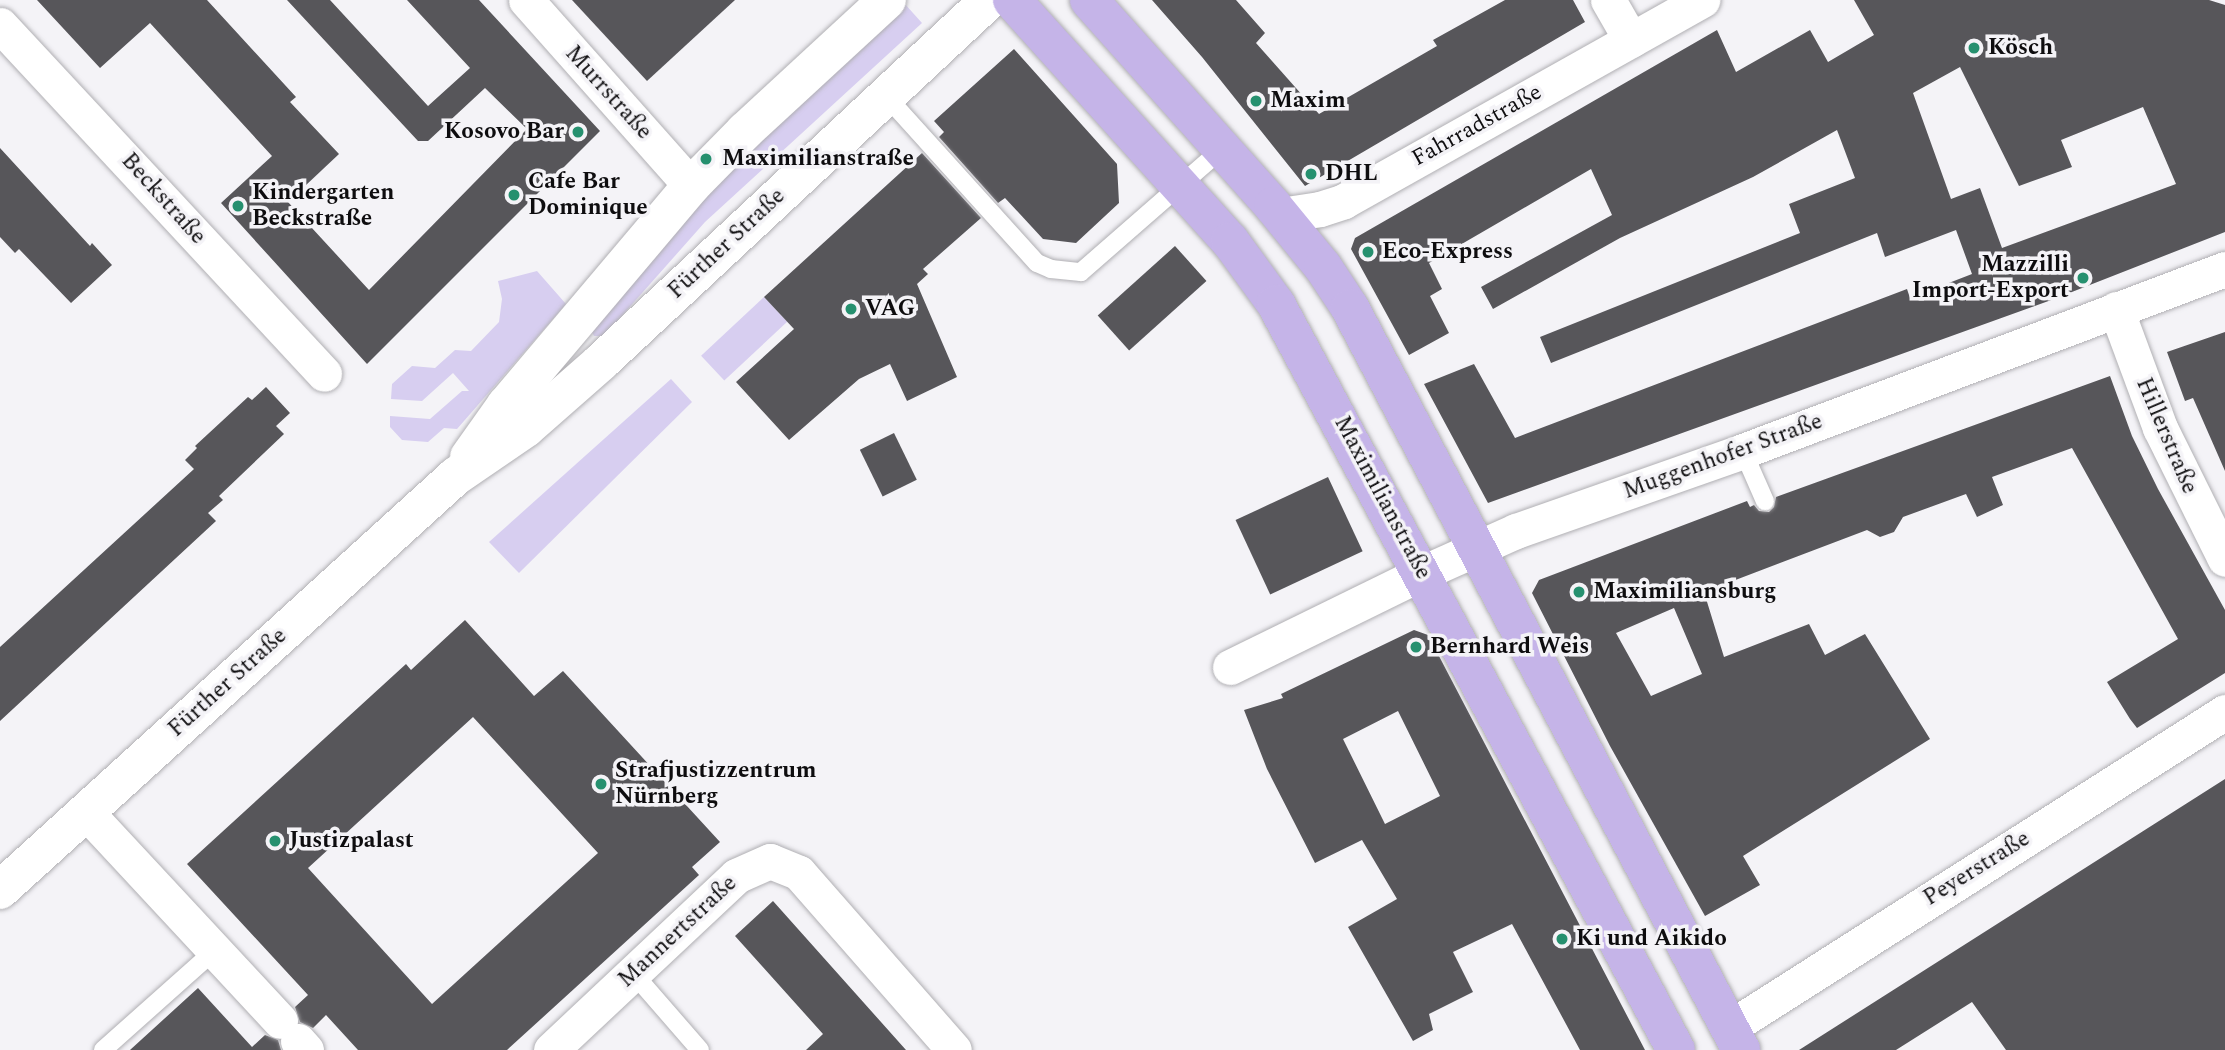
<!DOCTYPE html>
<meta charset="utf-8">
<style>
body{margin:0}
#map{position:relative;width:2225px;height:1050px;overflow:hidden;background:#f4f3f7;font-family:Spectral,serif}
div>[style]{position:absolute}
.green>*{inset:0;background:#d7cef0;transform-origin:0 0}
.building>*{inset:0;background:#57565a;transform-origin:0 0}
.roads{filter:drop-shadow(0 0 2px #b0afb3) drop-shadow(0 0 2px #b0afb3)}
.service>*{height:18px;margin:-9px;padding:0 9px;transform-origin:9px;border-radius:9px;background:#fff}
.minor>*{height:35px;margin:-17.5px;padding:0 17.5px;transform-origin:17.5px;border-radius:17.5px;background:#fff}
.secondary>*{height:38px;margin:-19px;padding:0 19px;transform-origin:19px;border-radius:19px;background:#fff}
.primary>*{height:38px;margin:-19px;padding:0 19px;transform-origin:19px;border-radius:19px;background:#c5b4e8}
.dots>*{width:19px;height:19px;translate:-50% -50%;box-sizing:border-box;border:4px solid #f4f3f7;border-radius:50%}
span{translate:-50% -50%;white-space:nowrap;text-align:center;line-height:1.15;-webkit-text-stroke:7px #f4f3f7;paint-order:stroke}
.poi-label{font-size:23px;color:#0e0d0f;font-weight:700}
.left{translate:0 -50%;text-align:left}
.right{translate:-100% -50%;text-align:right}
.street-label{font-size:23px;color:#0e0d0f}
</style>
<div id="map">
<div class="green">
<div style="clip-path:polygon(904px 3px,922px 23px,705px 222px,604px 336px,594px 336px,591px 330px,685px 214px)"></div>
<div style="clip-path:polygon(537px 271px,566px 304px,457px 429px,444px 428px,428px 442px,402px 440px,390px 427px,390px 416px,430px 419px,462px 391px,469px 391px,453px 373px,422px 401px,391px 399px,392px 384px,412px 366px,435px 368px,455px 350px,471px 351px,499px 322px,502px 299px,498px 281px)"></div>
<div style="left:764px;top:297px;width:34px;height:86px;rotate:47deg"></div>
<div style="clip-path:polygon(671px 379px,692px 402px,519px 573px,489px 542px)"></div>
</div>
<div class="building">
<div style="clip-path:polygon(37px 0,207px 0,296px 97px,290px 102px,339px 154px,288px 202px,369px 290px,527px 129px,485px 88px,428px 141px,418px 141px,287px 0,330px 0,428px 106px,470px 68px,407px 0,479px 0,600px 131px,367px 364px,221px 203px,272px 156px,150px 23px,100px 68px)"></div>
<div style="clip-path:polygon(572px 0,735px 0,647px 81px)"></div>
<div style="clip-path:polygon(1152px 0,1236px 0,1265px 33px,1256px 43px,1319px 114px,1437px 46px,1433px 40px,1505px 0,1573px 0,1585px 22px,1305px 186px,1202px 57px)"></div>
<div style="clip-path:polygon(evenodd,1854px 0,2209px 0,2225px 5px,2225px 232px,2054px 299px,1488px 503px,1424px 384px,1474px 364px,1515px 438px,1907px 289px,1910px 298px,1972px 274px,1956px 230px,1885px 257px,1877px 233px,1551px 363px,1540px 337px,1800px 233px,1789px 204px,1855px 178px,1837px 130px,1753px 177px,1620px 238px,1493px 309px,1481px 287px,1612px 215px,1591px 169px,1429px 263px,1442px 289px,1430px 296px,1449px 333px,1409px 355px,1351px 249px,1355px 238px,1717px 30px,1736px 72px,1810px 30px,1828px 62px,1874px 35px,1854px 0,1960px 67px,2019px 186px,2072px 167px,2061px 140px,2143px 107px,2176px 184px,2002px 248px,1980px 188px,1951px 199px,1913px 93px,1960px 67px)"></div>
<div style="clip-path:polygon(1014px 49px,1117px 164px,1119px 203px,1076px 243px,1043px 239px,1005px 198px,998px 203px,939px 137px,944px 132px,934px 121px)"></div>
<div style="clip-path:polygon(0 148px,90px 246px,92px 243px,112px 265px,71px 303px,19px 249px,15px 253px,0 237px)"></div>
<div style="clip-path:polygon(922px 153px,981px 218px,923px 269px,928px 274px,917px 284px,957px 377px,907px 401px,890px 364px,859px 379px,789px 440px,736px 382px,794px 329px,764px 297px)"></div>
<div style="left:1175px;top:246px;width:47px;height:104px;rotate:48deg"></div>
<div style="clip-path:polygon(2225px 332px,2225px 471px,2193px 398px,2185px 401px,2167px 352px)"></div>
<div style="clip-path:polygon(evenodd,2110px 376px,2132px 436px,2158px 489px,2225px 610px,2225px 673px,2137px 728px,2130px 719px,2107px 682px,2178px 639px,2072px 448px,1992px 477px,2003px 505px,1977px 517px,1966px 494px,1903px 517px,1894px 532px,1880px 537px,1867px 530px,1704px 592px,1724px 657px,1809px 624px,1825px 655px,1865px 634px,1930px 739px,1743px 856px,1760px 885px,1705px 916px,1610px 746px,1532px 593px,1539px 580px,1747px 501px,1750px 507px,1754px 505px,1759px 511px,1769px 512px,1774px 507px,1776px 497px,2110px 376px,1674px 608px,1702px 674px,1651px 696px,1616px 633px,1674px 608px)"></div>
<div style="clip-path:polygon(266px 387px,290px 413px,276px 426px,284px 434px,219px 496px,223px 500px,208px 513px,216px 521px,0 721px,0 647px,194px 469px,185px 460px,197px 448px,195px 446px,248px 397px,252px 400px)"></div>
<div style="left:894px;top:433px;width:52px;height:38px;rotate:64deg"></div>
<div style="left:1328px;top:477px;width:82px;height:102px;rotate:65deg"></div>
<div style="clip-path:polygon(evenodd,465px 620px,534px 696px,563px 671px,720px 842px,692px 867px,699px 875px,507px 1050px,358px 1050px,326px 1015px,313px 1028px,300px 1022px,295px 1007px,308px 995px,187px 864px,406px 664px,411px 670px,465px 620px,473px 717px,598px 853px,432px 1004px,308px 868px,473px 717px)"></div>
<div style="clip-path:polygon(evenodd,1414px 630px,1428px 635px,1645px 1050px,1580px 1050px,1512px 924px,1453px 952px,1473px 992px,1429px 1014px,1433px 1030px,1413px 1041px,1348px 927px,1397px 899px,1362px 840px,1315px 863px,1267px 769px,1244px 710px,1283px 698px,1281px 694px,1414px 630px,1398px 711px,1440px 796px,1385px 824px,1343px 739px,1398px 711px)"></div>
<div style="clip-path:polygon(2225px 779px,2225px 1050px,2006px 1050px,1972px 1002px,1896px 1050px,1799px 1050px)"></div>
<div style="clip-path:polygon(773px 901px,906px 1050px,806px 1050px,823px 1034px,735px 936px)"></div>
<div style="clip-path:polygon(198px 988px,252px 1047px,265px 1035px,278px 1040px,281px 1050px,130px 1050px)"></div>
</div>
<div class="roads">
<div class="service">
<div style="left:886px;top:96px;width:225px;rotate:47.9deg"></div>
<div style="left:1037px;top:263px;width:15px;rotate:23deg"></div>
<div style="left:1051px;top:269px;width:30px;rotate:6deg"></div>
<div style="left:1081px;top:272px;width:187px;rotate:-41.1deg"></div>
<div style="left:1743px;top:451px;width:55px;rotate:66.3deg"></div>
<div style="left:633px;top:973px;width:102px;rotate:49deg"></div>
<div style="left:103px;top:1050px;width:149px;rotate:-41.7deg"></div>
</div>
<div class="minor">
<div style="left:526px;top:0;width:249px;rotate:48.4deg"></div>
<div style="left:1608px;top:0;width:46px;rotate:60.1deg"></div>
<div style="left:0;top:25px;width:476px;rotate:47.1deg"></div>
<div style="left:1280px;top:215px;width:40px;rotate:-8.5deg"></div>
<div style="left:1320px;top:209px;width:25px;rotate:-18deg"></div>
<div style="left:1344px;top:201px;width:411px;rotate:-29.3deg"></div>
<div style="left:2116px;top:309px;width:127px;rotate:69.7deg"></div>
<div style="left:2160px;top:428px;width:146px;rotate:63.6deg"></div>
<div style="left:1230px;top:667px;width:214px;rotate:-26.1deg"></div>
<div style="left:1422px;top:573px;width:103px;rotate:-24.1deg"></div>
<div style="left:1516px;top:531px;width:241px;rotate:-19.4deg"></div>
<div style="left:1743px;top:451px;width:515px;rotate:-20.69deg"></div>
<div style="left:86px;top:812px;width:285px;rotate:47.1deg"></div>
<div style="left:1729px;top:1028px;width:588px;rotate:-32.5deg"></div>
<div style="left:298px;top:1041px;width:12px;rotate:48deg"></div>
<div style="left:551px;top:1050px;width:254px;rotate:-43.2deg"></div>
<div style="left:736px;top:876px;width:37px;rotate:-24deg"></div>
<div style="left:770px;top:861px;width:31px;rotate:22deg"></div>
<div style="left:799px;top:873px;width:235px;rotate:48.8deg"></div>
</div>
<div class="secondary">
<div style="left:469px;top:457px;width:64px;rotate:-54.6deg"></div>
<div style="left:506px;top:405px;width:287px;rotate:-49.8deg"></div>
<div style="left:691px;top:186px;width:77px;rotate:-45.5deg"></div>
<div style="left:745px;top:131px;width:193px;rotate:-42.7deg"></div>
<div style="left:0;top:890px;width:616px;rotate:-42.24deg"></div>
<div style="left:456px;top:476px;width:85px;rotate:-34.4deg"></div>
<div style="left:526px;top:428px;width:100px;rotate:-41.3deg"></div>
<div style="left:601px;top:362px;width:531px;rotate:-43.01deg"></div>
</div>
<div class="primary">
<div style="left:1012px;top:0;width:325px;rotate:47.9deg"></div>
<div style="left:1230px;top:241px;width:78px;rotate:53.9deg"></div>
<div style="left:1276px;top:304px;width:846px;rotate:61.8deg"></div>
<div style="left:1089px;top:0;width:276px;rotate:48.2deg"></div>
<div style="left:1273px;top:206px;width:79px;rotate:50.7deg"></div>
<div style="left:1323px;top:267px;width:49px;rotate:56.6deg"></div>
<div style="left:1350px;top:308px;width:839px;rotate:62.21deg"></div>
</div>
</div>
<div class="dots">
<div style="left:1974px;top:48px;background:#26906f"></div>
<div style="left:1256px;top:101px;background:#26906f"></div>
<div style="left:578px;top:132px;background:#26906f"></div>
<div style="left:706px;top:159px;background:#26906f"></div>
<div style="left:1311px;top:174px;background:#26906f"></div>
<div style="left:514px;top:195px;background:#26906f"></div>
<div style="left:238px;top:206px;background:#26906f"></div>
<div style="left:1368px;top:252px;background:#26906f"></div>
<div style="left:2083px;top:278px;background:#26906f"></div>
<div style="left:851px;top:309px;background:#26906f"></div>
<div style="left:1579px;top:592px;background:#26906f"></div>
<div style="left:1416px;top:647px;background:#26906f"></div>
<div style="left:601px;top:784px;background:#26906f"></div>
<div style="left:275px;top:841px;background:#26906f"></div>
<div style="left:1562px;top:939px;background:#26906f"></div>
</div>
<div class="poi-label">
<span class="left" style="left:1988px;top:48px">Kösch</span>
<span class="left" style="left:1270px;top:101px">Maxim</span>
<span class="right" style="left:564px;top:132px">Kosovo Bar</span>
<span class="left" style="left:722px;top:159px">Maximilianstraße</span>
<span class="left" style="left:1325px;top:174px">DHL</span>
<span class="left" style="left:528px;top:195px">Cafe Bar<br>Dominique</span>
<span class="left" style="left:252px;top:206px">Kindergarten<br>Beckstraße</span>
<span class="left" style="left:1382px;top:252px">Eco-Express</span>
<span class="right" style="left:2069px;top:278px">Mazzilli<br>Import-Export</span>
<span class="left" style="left:865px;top:309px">VAG</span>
<span class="left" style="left:1593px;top:592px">Maximiliansburg</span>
<span class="left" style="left:1430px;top:647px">Bernhard Weis</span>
<span class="left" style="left:615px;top:784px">Strafjustizzentrum<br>Nürnberg</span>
<span class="left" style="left:289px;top:841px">Justizpalast</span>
<span class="left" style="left:1576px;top:939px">Ki und Aikido</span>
</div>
<div class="street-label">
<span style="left:608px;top:93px;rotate:48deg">Murrstraße</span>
<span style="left:1477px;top:126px;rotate:-29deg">Fahrradstraße</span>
<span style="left:163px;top:199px;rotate:48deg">Beckstraße</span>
<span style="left:727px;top:244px;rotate:-43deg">Fürther Straße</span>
<span style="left:2166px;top:436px;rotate:67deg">Hillerstraße</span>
<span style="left:1723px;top:457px;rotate:-20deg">Muggenhofer Straße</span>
<span style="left:1382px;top:498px;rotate:62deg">Maximilianstraße</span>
<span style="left:228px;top:683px;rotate:-42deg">Fürther Straße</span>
<span style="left:1977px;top:869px;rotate:-32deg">Peyerstraße</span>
<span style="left:678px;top:932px;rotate:-43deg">Mannertstraße</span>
</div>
</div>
